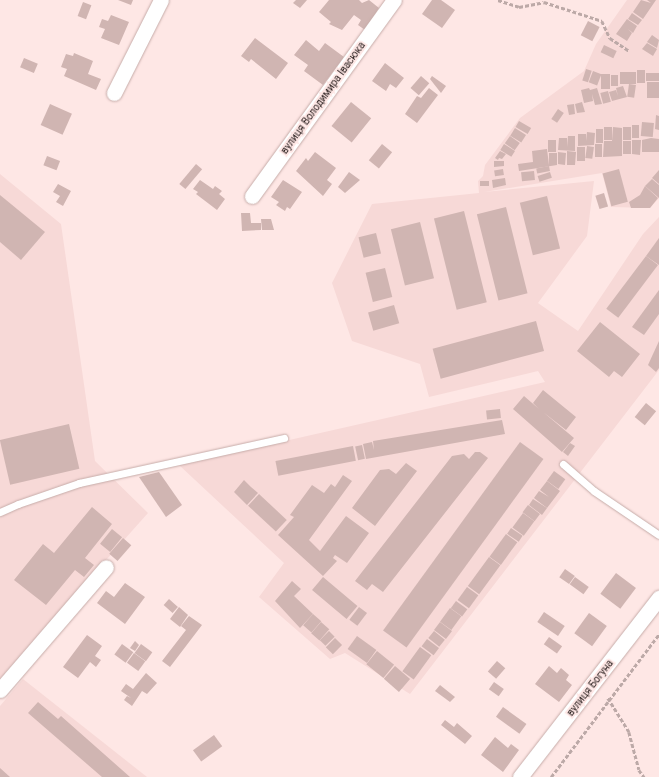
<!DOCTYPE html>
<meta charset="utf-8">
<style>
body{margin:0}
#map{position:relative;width:659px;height:777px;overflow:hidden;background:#fee7e5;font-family:Roboto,sans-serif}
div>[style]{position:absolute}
.built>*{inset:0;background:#f7d9d7}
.building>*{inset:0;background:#d0b5b2;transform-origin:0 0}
.path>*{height:2.5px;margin-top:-1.25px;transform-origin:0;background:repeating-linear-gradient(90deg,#bca9a7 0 4px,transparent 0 6px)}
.roads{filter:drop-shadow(0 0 1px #c6aca9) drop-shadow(0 0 1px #c6aca9)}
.service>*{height:7px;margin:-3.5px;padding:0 3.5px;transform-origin:3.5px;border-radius:3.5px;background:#fff}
.minor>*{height:15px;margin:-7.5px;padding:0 7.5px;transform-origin:7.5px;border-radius:7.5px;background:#fff}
span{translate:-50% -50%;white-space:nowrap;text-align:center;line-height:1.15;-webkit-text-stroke:4px #fee7e5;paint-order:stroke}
.street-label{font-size:10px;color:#231918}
</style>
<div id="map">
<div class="built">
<div style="clip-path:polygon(627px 0,659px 0,659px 198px,650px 208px,611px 207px,602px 173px,484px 192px,594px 181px,587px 236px,538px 303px,578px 331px,643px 234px,659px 217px,659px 370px,410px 694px,345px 653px,330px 659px,259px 597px,284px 563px,179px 465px,545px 382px,538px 371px,429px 397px,420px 364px,352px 341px,332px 283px,372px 204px,479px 193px,478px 181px,483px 176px,485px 165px,520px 118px,584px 71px,596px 44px)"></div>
<div style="clip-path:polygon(0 174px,61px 224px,95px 461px,148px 513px,0 679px)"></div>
<div style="clip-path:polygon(23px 679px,147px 777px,0 777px,0 706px)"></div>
</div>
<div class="building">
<div style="clip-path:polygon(118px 0,133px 0,131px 5px)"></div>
<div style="clip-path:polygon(296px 0,307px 0,300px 8px,293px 3px)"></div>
<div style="clip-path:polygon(329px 0,359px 0,362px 3px,369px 0,379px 8px,365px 30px,358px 25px,361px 20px,354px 15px,342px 30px,329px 24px,331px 22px,319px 12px)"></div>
<div style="clip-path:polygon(432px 0,441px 0,455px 10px,442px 28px,422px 14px)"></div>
<div style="clip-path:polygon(641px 0,651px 3px,647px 0,656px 0,643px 19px,633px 12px)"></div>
<div style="left:83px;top:2px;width:9px;height:15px;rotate:21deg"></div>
<div style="clip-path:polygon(632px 13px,642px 20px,638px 25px,628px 19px)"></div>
<div style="clip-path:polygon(111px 15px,129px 22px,119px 45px,101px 38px,105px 29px,99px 27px,102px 19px,108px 21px)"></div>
<div style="clip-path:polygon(627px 19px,637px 26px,633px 33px,628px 29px,632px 33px,627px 41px,616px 34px)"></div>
<div style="left:588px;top:21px;width:13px;height:16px;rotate:27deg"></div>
<div style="clip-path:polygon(652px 35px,659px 40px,657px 48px,647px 42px)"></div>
<div style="clip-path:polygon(255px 38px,288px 63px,276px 79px,251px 59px,249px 62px,241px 56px)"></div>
<div style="clip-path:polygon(306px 40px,319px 51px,325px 43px,344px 57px,323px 85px,304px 71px,308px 65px,294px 55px)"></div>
<div style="clip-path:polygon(647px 43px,657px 49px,653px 56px,642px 49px)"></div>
<div style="left:604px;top:45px;width:14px;height:8px;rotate:25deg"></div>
<div style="clip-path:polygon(74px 53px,93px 61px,88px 74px,101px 79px,96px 90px,64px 76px,67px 69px,61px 67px,66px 54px,73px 56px)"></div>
<div style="left:24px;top:58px;width:15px;height:10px;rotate:23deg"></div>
<div style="clip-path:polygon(385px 63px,404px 78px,396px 88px,390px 84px,386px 91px,372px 81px)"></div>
<div style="left:586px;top:69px;width:6px;height:12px;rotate:18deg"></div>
<div style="left:637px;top:70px;width:8px;height:13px"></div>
<div style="left:593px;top:71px;width:9px;height:12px;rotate:21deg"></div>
<div style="left:620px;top:72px;width:16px;height:12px"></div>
<div style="left:646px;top:73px;width:13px;height:8px"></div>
<div style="left:601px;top:74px;width:9px;height:15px"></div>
<div style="left:611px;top:75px;width:7px;height:11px"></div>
<div style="left:421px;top:76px;width:11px;height:16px;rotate:41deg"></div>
<div style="clip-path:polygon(432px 76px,446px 86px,441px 93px,430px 79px)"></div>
<div style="left:647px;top:82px;width:12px;height:16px"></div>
<div style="left:629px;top:84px;width:7px;height:13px;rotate:8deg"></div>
<div style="clip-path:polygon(623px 86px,627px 97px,612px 101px,609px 92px,616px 90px,618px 96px,616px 88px)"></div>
<div style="clip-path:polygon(429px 88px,438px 95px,417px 123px,405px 114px,417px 96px,421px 98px)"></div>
<div style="clip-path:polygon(589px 88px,590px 90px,597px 88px,602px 104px,595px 105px,592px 94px,593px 101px,584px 103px,581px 90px)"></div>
<div style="left:608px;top:91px;width:11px;height:8px;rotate:75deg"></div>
<div style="left:351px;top:102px;width:26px;height:31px;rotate:39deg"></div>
<div style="clip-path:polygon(582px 102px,585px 112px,577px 113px,575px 104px)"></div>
<div style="left:50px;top:104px;width:24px;height:23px;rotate:24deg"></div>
<div style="clip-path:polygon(574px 104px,575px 114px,569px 115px,567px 105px)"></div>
<div style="left:558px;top:109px;width:7px;height:12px;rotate:34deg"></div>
<div style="clip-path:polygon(656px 115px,659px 116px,659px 130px,655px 129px)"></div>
<div style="left:519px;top:121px;width:14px;height:7px;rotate:30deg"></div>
<div style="left:642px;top:122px;width:12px;height:14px;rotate:5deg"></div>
<div style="left:632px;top:125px;width:7px;height:13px"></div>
<div style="left:604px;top:127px;width:8px;height:13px"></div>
<div style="clip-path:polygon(613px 127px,622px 128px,622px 156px,603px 157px,604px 141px,612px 141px,612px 144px,612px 141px,620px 142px,612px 141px)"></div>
<div style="left:623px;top:127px;width:8px;height:13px"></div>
<div style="left:515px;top:128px;width:13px;height:9px;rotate:32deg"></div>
<div style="left:596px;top:129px;width:7px;height:14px"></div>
<div style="clip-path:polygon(587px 132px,595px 133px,594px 145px,578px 146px,578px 134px,586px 134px,586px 141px)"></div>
<div style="left:510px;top:136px;width:12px;height:9px;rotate:35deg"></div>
<div style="clip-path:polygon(568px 136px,575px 136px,575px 151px,558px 150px,559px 138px,567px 138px,567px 147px)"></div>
<div style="clip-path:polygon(651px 138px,659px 139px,659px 152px,642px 152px,642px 140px)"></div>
<div style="left:548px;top:140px;width:8px;height:12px"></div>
<div style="clip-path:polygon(632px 140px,641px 140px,640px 155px,632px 154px)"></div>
<div style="left:623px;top:141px;width:8px;height:13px"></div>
<div style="left:382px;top:144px;width:13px;height:21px;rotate:39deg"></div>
<div style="left:504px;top:144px;width:13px;height:7px;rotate:32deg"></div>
<div style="left:595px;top:144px;width:7px;height:13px"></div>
<div style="left:587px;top:146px;width:7px;height:12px;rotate:8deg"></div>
<div style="left:577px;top:147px;width:8px;height:14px"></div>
<div style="clip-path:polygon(547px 149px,549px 165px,549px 153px,557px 153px,557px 165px,519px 171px,518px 164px,533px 162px,532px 151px)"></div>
<div style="clip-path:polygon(500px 151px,506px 154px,502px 159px,499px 158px,498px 160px,495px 158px)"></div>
<div style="clip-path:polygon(567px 151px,576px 152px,575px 165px,567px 165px)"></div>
<div style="clip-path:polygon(315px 152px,336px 168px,327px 180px,332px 184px,323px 196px,296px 171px,306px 158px,308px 161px)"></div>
<div style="clip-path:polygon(558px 152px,566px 153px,565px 165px,558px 164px)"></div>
<div style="left:47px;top:156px;width:14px;height:10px;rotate:21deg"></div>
<div style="clip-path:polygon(494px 161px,504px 161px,504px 166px,494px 167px)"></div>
<div style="left:196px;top:164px;width:8px;height:26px;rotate:40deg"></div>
<div style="left:549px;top:166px;width:5px;height:13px;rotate:79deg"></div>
<div style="left:503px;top:169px;width:6px;height:9px;rotate:81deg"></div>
<div style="left:619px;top:169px;width:34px;height:17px;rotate:75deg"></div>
<div style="clip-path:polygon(659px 170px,659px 184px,652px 178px)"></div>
<div style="left:534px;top:171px;width:9px;height:13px;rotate:84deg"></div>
<div style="clip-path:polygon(349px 172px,360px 180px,345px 193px,338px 187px)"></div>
<div style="left:550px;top:172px;width:6px;height:13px;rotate:72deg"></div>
<div style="clip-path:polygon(505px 178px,506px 185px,493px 188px,492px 180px)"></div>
<div style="clip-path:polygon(652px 179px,659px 185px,659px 198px,645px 186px)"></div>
<div style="clip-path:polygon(200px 180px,213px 189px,215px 186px,222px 191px,219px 194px,225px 199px,217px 210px,196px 194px,198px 192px,193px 189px)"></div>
<div style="clip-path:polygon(283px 180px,302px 192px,290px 209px,287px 207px,285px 211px,276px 205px,279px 202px,271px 197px)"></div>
<div style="left:480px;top:181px;width:9px;height:5px"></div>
<div style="clip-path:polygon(58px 184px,71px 191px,63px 206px,56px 202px,60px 196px,53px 192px)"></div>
<div style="clip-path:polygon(645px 186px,658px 198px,650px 208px,631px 208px,629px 202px,640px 195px)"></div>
<div style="left:604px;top:193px;width:14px;height:9px;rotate:73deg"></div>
<div style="clip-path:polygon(0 195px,45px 232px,21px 260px,0 242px)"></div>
<div style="left:547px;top:196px;width:54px;height:28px;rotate:76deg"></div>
<div style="left:506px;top:207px;width:89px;height:30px;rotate:76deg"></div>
<div style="left:464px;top:211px;width:94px;height:31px;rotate:76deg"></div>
<div style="clip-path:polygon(241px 213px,250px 213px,251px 223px,261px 223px,261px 230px,242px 231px)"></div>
<div style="clip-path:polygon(261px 219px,271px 219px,274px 230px,262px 230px)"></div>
<div style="left:420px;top:222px;width:58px;height:30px;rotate:76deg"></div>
<div style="left:376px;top:233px;width:21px;height:18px;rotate:76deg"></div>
<div style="clip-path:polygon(659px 238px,659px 265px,646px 256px)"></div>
<div style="left:646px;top:256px;width:15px;height:66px;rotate:37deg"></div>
<div style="left:385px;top:268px;width:30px;height:20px;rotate:76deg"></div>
<div style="clip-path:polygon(659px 290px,659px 314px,644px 335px,632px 327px)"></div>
<div style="left:394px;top:305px;width:19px;height:27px;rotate:74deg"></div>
<div style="left:536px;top:321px;width:31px;height:107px;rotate:75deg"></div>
<div style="clip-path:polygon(600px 322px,640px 354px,622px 377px,614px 371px,609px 377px,577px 351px)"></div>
<div style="clip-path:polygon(659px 341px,659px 368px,656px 372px,648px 365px)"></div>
<div style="clip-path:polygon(543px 390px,576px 417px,566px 430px,543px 412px,574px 438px,562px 452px,513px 409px,524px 396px,539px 409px,533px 403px)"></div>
<div style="left:646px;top:403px;width:13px;height:18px;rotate:39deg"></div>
<div style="left:500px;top:409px;width:9px;height:14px;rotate:84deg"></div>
<div style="clip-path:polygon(502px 420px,505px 434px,366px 459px,363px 444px,372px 442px,374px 450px,373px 441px)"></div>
<div style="left:69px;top:424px;width:46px;height:71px;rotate:77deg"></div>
<div style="left:520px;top:442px;width:29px;height:233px;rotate:36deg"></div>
<div style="clip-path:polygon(570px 443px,575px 446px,568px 456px,563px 452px)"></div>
<div style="left:362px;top:445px;width:14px;height:7px;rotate:78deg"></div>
<div style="left:353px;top:446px;width:15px;height:79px;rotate:79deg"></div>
<div style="clip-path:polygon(475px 452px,480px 452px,488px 458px,383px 592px,372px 584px,367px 590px,355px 581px,452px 456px,464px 454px,469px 459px)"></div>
<div style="clip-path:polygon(406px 463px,417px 471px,375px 526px,352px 508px,380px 470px,389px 469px,396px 474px)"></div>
<div style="left:554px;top:471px;width:14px;height:12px;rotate:36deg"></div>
<div style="clip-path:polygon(159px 472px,182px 505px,166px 517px,139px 477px)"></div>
<div style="clip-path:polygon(343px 475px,352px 481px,309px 540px,320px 551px,346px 516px,369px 533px,347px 563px,335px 555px,333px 558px,337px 561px,323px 576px,278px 535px,294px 517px,290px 515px,312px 485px,324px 493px,331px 484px,335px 487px)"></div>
<div style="clip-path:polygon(244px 480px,251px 487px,245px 493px,251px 487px,258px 493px,247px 505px,234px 492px)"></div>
<div style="clip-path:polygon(547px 481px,560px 491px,547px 508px,534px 498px,539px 491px,549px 497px,540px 490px)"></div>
<div style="left:259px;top:494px;width:38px;height:16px;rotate:43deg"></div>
<div style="clip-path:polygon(533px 499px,547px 508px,542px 515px,529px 505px)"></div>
<div style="left:528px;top:505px;width:15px;height:9px;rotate:37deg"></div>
<div style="clip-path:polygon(92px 507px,112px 524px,85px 558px,94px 565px,84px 577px,75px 570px,46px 605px,14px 580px,43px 544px,54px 553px)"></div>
<div style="left:523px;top:513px;width:14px;height:18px;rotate:36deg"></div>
<div style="left:511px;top:528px;width:14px;height:7px;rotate:34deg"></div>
<div style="left:112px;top:529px;width:13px;height:19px;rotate:39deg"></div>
<div style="left:506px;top:534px;width:14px;height:28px;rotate:36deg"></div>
<div style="left:123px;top:538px;width:11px;height:21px;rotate:41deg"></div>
<div style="left:489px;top:557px;width:14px;height:36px;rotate:36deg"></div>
<div style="left:565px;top:569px;width:12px;height:10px;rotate:35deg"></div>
<div style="left:616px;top:573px;width:25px;height:26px;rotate:37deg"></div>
<div style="left:323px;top:577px;width:45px;height:17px;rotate:40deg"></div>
<div style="left:575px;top:577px;width:17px;height:9px;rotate:36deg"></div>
<div style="clip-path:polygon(292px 581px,301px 589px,294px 596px,313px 614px,300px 628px,275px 601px)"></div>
<div style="clip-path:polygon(125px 583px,145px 597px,125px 624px,97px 603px,106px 591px,114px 597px)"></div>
<div style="left:467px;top:587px;width:14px;height:16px;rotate:36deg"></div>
<div style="left:169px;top:599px;width:12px;height:8px;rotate:42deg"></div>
<div style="left:456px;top:601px;width:14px;height:9px;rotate:36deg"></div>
<div style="clip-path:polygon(179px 607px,188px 615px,180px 627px,170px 619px)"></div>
<div style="left:359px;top:607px;width:10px;height:16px;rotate:37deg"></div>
<div style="left:450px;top:608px;width:14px;height:17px;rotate:36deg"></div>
<div style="left:544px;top:612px;width:25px;height:12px;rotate:34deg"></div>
<div style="left:589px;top:613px;width:22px;height:25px;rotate:36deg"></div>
<div style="left:313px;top:614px;width:11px;height:15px;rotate:41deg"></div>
<div style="clip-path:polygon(189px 616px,202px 625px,170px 667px,162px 661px,186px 630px,181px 626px)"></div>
<div style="left:321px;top:622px;width:11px;height:15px;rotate:41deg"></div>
<div style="left:440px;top:622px;width:15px;height:10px;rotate:37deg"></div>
<div style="left:329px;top:631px;width:8px;height:13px;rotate:45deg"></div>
<div style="left:434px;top:631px;width:14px;height:9px;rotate:39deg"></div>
<div style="clip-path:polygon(87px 635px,102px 646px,95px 656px,101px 660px,96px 667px,90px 662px,78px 678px,63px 667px)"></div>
<div style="left:357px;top:636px;width:24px;height:16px;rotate:36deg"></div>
<div style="left:549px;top:637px;width:16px;height:9px;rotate:35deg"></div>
<div style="left:335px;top:638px;width:10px;height:13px;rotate:45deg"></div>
<div style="left:427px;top:639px;width:15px;height:9px;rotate:37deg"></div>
<div style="clip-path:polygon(135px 641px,139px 645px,135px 651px,130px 648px)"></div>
<div style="left:122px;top:644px;width:14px;height:13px;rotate:36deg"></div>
<div style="left:141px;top:644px;width:14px;height:11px;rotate:36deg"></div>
<div style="left:420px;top:647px;width:14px;height:30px;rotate:36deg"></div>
<div style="left:377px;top:651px;width:22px;height:17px;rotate:39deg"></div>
<div style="left:134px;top:653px;width:14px;height:12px;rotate:36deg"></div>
<div style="left:497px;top:661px;width:11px;height:14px;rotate:41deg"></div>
<div style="left:395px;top:666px;width:20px;height:17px;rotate:41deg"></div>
<div style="clip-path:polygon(549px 666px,557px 673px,561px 668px,569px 675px,566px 680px,572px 685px,559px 702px,535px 684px)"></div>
<div style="clip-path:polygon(146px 673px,157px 683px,147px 694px,142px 691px,132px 706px,124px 700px,127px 696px,131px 698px,121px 691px,126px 684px,133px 689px)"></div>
<div style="left:494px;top:682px;width:12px;height:9px;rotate:35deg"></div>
<div style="clip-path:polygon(440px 685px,455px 697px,450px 702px,435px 691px)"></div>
<div style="clip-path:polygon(38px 702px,58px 719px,61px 716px,130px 777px,102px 777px,28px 713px)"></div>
<div style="left:503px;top:707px;width:29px;height:12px;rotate:36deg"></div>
<div style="clip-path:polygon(445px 720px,454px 727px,457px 723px,472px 736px,465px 744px,441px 725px)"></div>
<div style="left:214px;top:735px;width:14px;height:26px;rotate:54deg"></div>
<div style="clip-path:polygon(495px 737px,508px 748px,511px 744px,519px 750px,503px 772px,481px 755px)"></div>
<div style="clip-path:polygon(0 768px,10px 777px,0 777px)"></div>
</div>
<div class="path">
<div style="left:498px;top:0;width:22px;rotate:18deg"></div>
<div style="left:519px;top:7px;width:25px;rotate:-11deg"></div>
<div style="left:544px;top:2px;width:61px;rotate:18.1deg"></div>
<div style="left:602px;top:21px;width:19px;rotate:65deg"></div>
<div style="left:610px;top:38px;width:23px;rotate:34deg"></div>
<div style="left:608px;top:698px;width:40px;rotate:58deg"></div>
<div style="left:629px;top:732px;width:39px;rotate:75deg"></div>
<div style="left:639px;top:770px;width:9px;rotate:54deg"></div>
<div style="left:551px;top:777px;width:179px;rotate:-52.9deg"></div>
</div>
<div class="roads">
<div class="service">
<div style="left:563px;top:464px;width:41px;rotate:41.1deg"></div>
<div style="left:594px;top:491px;width:78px;rotate:34.1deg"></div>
<div style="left:0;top:512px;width:20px;rotate:-24deg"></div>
<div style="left:18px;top:504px;width:65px;rotate:-19deg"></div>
<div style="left:79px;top:483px;width:210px;rotate:-12.4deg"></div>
</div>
<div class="minor">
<div style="left:114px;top:93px;width:104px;rotate:-63.2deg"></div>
<div style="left:252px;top:196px;width:242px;rotate:-54.1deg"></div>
<div style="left:0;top:690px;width:162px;rotate:-49.2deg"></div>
<div style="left:520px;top:777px;width:227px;rotate:-52.2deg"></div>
</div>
</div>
<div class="street-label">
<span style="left:323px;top:98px;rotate:-54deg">вулиця Володимира Івасюка</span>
<span style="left:590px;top:688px;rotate:-52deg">вулиця Богуна</span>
</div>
</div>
